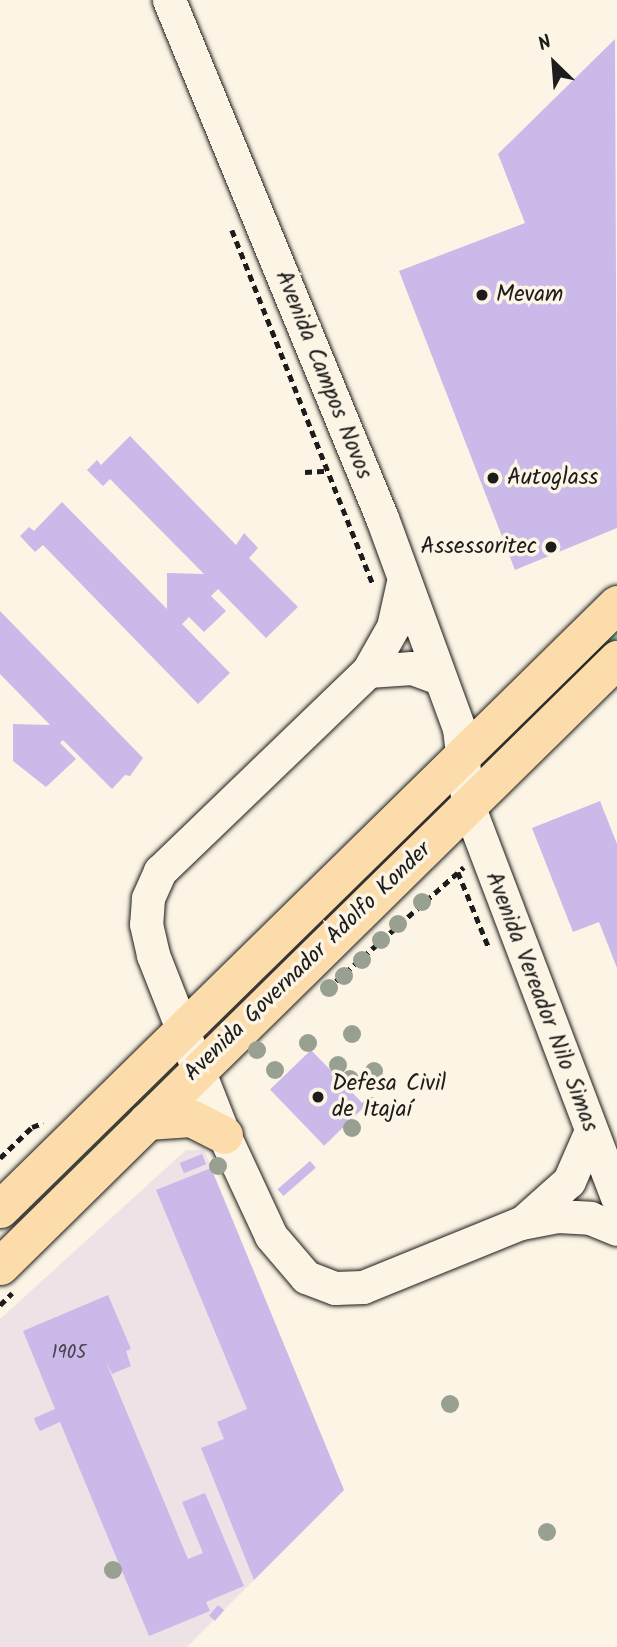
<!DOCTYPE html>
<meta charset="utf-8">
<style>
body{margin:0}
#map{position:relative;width:617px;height:1647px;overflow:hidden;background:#fcf5e5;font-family:Kalam,sans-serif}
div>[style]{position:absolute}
.built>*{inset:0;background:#ede3e6}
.green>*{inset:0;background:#a3edbc}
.building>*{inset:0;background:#cab9e9;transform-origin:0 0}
.path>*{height:4.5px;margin-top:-2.25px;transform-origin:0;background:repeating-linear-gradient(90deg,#1c1c1c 0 7px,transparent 0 12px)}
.roads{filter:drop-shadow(0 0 2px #1c1c1c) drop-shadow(0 0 2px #1c1c1c)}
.secondary>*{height:33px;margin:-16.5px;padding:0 16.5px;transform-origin:16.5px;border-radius:16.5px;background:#fcf5e5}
.primary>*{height:37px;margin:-18.5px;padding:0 18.5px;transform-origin:18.5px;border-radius:18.5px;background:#fddcac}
.trees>*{width:18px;height:18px;margin:-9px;border-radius:50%;background:#97a091}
.dots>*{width:19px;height:19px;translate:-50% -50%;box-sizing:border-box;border:4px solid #fcf5e5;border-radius:50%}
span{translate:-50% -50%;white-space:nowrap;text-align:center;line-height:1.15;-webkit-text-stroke:7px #fcf5e5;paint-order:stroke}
.number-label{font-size:19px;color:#48434f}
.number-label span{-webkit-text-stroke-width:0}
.poi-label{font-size:23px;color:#1c1c1c}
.left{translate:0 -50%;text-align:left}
.right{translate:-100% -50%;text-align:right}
.street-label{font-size:23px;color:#1c1c1c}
.north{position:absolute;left:519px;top:28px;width:70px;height:70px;-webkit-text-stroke:5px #fcf5e5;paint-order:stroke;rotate:335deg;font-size:19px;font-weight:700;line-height:28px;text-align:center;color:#1c1c1c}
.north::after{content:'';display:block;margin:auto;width:24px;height:32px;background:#1c1c1c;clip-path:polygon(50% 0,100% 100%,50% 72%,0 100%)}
</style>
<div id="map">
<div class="built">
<div style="clip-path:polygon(186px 1150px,204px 1150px,344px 1490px,187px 1647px,0 1647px,0 1319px)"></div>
</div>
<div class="green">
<div style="clip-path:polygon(617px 620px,617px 638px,570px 684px,561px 676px)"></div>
</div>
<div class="building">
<div style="clip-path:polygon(615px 39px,617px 528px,515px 570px,399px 271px,525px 223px,498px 154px)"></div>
<div style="clip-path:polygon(130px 436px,236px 545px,244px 533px,258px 548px,249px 558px,298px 607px,266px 638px,218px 589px,211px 596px,226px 611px,204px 632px,189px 617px,182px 624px,230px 673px,198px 704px,43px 545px,35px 552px,20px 536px,29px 527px,34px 531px,62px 502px,167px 609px,167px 573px,204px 574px,110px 479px,103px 486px,87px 470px,97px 460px,101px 465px)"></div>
<div style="clip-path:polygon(0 611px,143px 758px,130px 776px,125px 775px,112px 789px,63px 740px,60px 743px,76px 759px,46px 787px,13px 761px,13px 724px,50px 725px,0 674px)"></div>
<div style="clip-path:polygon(600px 801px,617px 844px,617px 968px,599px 922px,573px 932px,532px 828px)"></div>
<div style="left:311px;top:1050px;width:78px;height:57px;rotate:46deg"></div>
<div style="left:202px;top:1154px;width:11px;height:24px;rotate:68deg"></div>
<div style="left:310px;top:1161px;width:9px;height:43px;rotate:49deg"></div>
<div style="clip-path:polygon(211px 1168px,344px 1490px,254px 1580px,201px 1448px,224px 1439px,217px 1422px,247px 1409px,156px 1190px)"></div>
<div style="clip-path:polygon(108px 1295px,131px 1349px,126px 1351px,131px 1366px,112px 1374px,105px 1360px,188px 1559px,203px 1553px,182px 1502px,205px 1493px,244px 1586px,206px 1602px,210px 1611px,149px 1636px,60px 1422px,40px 1431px,36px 1424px,34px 1418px,55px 1409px,23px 1331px)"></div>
<div style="left:218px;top:1605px;width:8px;height:14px;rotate:40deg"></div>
</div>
<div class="path">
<div style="left:232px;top:230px;width:383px;rotate:68.3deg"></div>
<div style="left:305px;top:472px;width:22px;rotate:-3deg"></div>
<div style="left:458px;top:872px;width:82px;rotate:67.8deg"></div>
<div style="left:327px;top:989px;width:183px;rotate:-41.7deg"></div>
<div style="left:0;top:1158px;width:45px;rotate:-44.1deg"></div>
<div style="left:32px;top:1127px;width:12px;rotate:-20deg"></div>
<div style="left:0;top:1305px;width:17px;rotate:-45deg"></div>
</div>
<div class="roads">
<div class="secondary">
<div style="left:169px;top:0;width:560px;rotate:67.65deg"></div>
<div style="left:382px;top:518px;width:224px;rotate:69.9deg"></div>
<div style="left:459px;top:728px;width:78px;rotate:83.3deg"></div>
<div style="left:468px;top:805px;width:419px;rotate:69.2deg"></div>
<div style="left:403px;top:582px;width:46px;rotate:102.5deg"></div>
<div style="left:393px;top:627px;width:51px;rotate:119.6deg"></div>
<div style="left:368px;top:671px;width:289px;rotate:136.1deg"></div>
<div style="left:160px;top:871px;width:30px;rotate:114deg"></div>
<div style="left:148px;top:898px;width:26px;rotate:94deg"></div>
<div style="left:146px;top:924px;width:32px;rotate:77deg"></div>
<div style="left:153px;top:955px;width:193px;rotate:68.5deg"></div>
<div style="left:224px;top:1135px;width:111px;rotate:65deg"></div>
<div style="left:271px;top:1236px;width:54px;rotate:49.5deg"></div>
<div style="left:306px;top:1277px;width:31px;rotate:21deg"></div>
<div style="left:335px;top:1288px;width:28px;rotate:-2deg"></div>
<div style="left:363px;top:1287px;width:170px;rotate:-22.1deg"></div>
<div style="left:521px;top:1223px;width:37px;rotate:-11deg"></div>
<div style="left:557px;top:1216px;width:33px;rotate:3deg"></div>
<div style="left:590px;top:1218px;width:29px;rotate:22deg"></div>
<div style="left:368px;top:671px;width:44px;rotate:-3.9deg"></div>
<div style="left:412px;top:668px;width:29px;rotate:20deg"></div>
<div style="left:524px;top:1221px;width:60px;rotate:-41.6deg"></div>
<div style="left:569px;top:1181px;width:52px;rotate:-66.4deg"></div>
</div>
<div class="primary">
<div style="left:147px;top:1121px;width:44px;rotate:-3.9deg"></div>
<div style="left:191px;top:1118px;width:37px;rotate:27deg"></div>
<div style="left:0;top:1209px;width:864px;rotate:-44.44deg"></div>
<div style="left:0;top:1266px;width:866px;rotate:-44.53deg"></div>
</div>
</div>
<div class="trees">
<div style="left:422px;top:902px"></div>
<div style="left:398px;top:924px"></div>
<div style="left:381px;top:940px"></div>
<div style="left:362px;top:960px"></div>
<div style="left:344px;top:976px"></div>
<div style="left:329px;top:988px"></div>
<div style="left:352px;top:1034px"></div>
<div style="left:308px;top:1043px"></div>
<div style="left:257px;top:1050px"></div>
<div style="left:338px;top:1065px"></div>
<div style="left:275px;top:1070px"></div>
<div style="left:374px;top:1071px"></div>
<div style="left:350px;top:1079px"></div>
<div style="left:371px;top:1106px"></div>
<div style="left:352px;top:1128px"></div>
<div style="left:218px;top:1166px"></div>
<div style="left:450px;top:1404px"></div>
<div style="left:547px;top:1532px"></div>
<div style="left:113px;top:1570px"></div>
</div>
<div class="dots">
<div style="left:482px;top:295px;background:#1c1c1c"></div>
<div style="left:493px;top:478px;background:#1c1c1c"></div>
<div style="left:551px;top:547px;background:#1c1c1c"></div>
<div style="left:318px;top:1097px;background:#1c1c1c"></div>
</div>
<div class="number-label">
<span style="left:69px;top:1354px">1905</span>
</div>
<div class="poi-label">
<span class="left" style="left:496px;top:295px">Mevam</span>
<span class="left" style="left:507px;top:478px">Autoglass</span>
<span class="right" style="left:537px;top:547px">Assessoritec</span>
<span class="left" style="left:332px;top:1097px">Defesa Civil<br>de Itajaí</span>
</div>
<div class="street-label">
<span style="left:323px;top:375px;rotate:68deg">Avenida Campos Novos</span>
<span style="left:308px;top:962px;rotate:-44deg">Avenida Governador Adolfo Konder</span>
<span style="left:541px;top:1002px;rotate:69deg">Avenida Vereador Nilo Simas</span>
</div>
<div class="north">N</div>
</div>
